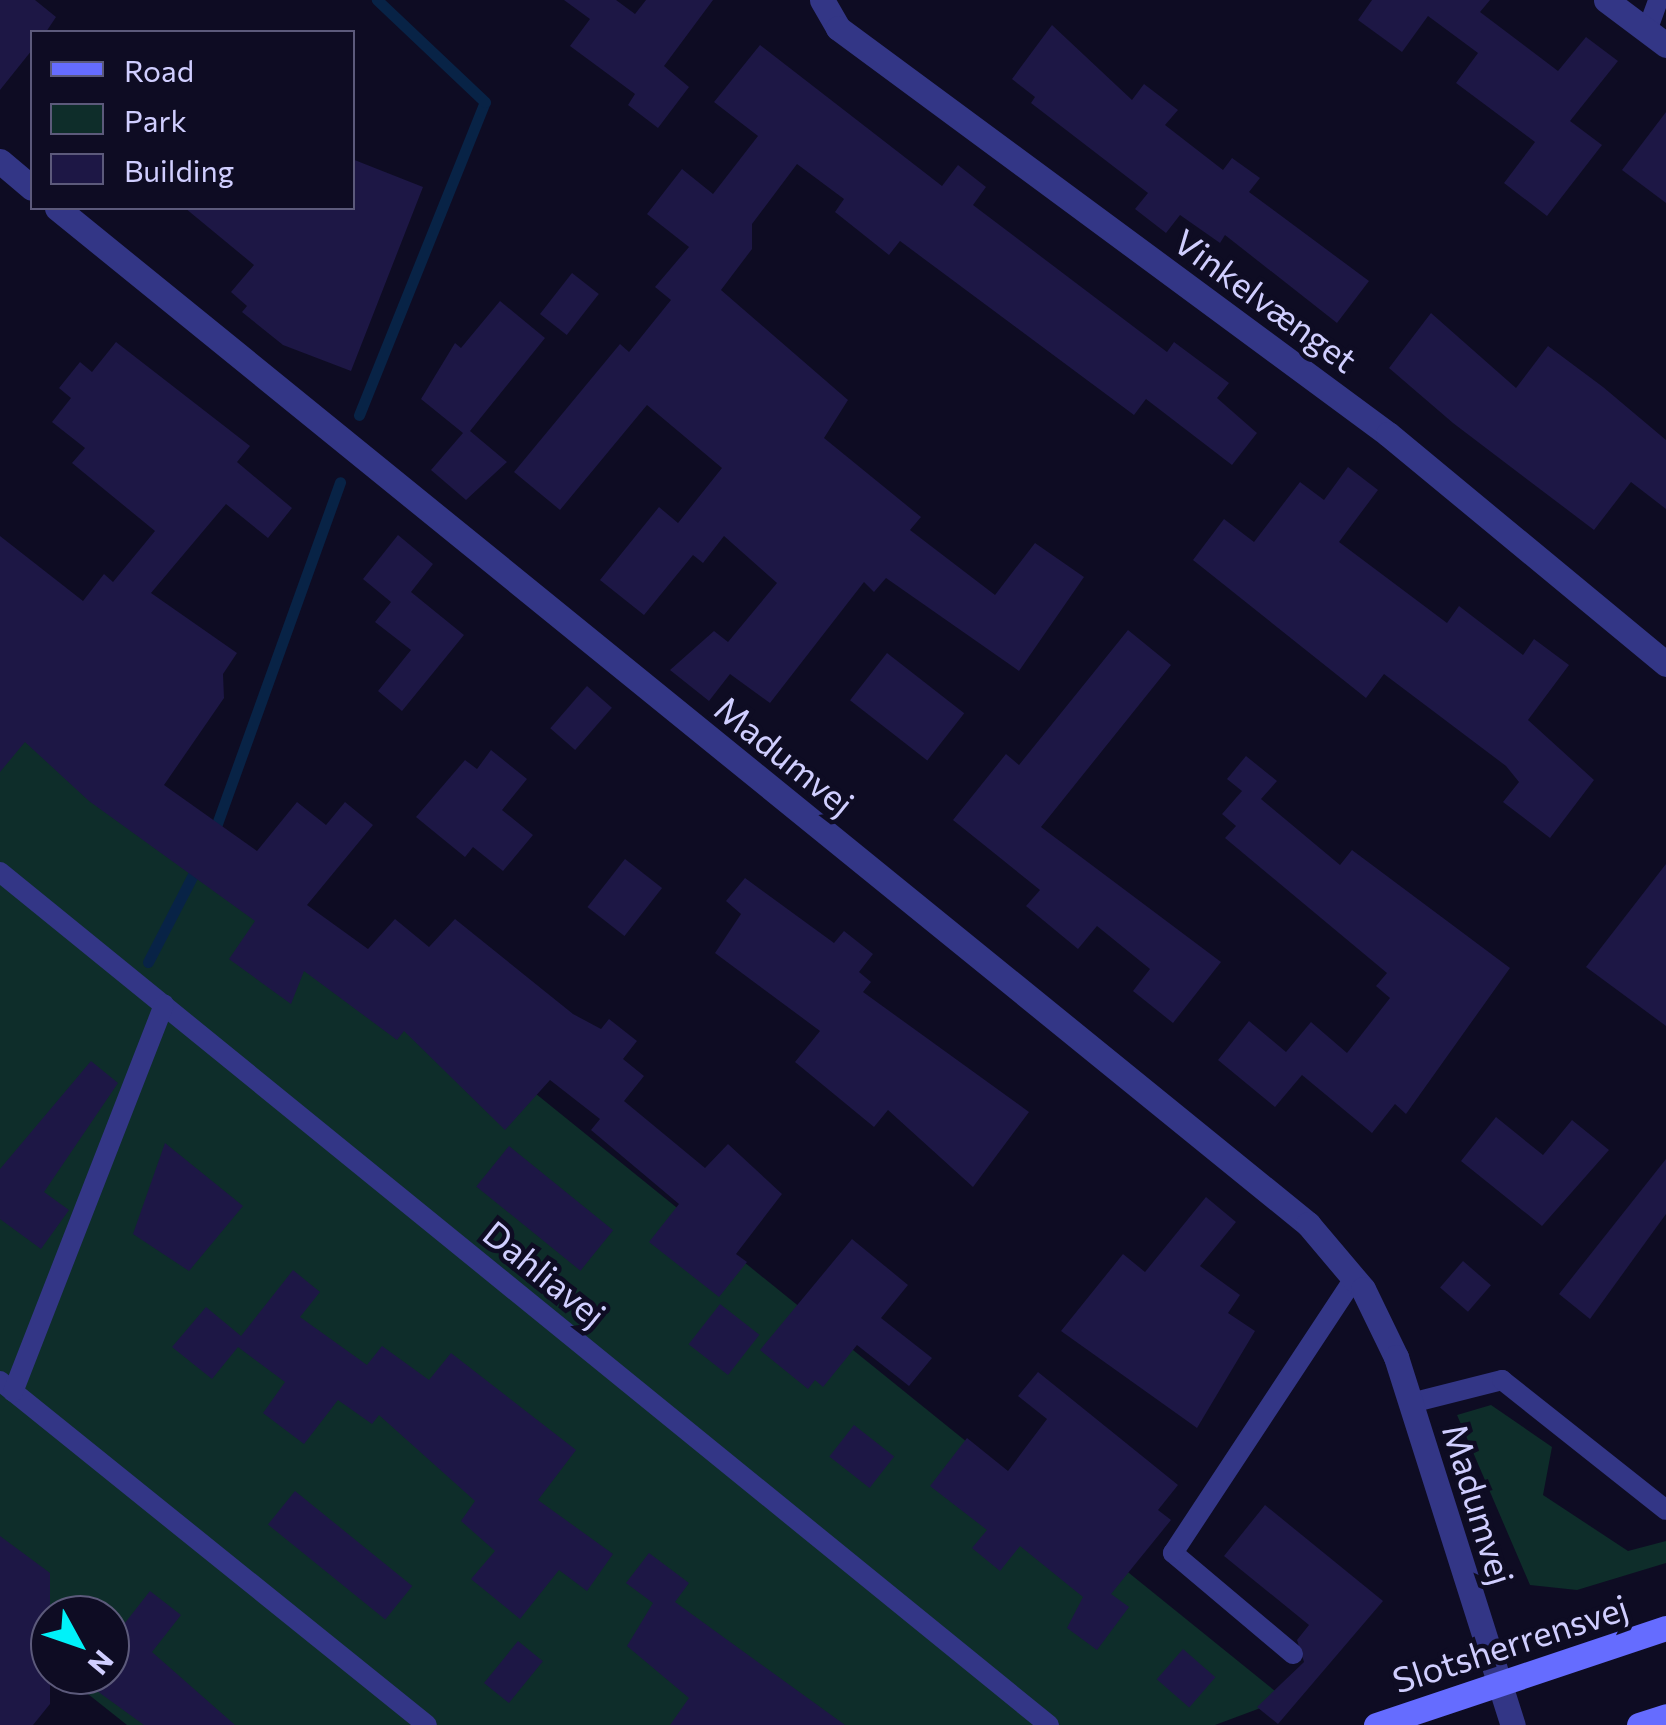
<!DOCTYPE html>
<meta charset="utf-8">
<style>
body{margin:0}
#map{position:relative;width:1666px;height:1725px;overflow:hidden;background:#0e0c23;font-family:Commissioner,sans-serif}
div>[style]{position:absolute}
.green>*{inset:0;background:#0e2d2a}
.stream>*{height:11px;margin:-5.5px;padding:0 5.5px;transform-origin:5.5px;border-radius:5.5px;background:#082346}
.building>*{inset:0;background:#1d1745;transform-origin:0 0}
.lane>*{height:20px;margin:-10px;padding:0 10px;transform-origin:10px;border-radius:10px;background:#333686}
.street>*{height:25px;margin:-12.5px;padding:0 12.5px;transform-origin:12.5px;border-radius:12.5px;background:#333686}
.secondary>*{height:25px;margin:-12.5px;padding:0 12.5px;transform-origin:12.5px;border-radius:12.5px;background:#656cff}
span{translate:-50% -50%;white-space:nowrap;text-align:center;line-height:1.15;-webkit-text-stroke:9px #0e0c23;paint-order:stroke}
.street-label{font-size:35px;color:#d0ceff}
.legend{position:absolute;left:30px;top:30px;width:325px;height:180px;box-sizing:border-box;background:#0e0c23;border:2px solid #5c5a7b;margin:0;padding:12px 18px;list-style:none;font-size:30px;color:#d0ceff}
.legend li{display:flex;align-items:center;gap:20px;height:50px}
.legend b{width:50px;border:2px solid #5c5a7b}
.north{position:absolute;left:30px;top:1595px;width:100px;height:100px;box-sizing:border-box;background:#0e0c23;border:2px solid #5c5a7b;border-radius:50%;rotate:130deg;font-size:28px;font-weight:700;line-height:40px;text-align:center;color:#d0ceff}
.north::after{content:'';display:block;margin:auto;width:35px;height:45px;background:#00f2f9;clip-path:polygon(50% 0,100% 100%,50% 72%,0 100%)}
</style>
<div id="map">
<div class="green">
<div style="clip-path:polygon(0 661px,1285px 1699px,1215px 1725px,127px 1725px,64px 1675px,110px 1675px,110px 1615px,0 1624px)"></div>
<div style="clip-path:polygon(1491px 1405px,1552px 1447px,1543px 1495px,1628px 1551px,1666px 1541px,1666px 1563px,1577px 1590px,1530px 1585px,1457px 1415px)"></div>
</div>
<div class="stream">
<div style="left:359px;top:415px;width:337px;rotate:-68.1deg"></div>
<div style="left:485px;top:102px;width:149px;rotate:-136.6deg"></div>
<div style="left:213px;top:835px;width:375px;rotate:-70.2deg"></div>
<div style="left:148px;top:962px;width:109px;rotate:-62.7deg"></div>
</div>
<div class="building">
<div style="clip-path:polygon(0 0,35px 0,56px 17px,46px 32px,32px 32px,32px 50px,0 90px)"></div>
<div style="clip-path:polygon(564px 0,616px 0,635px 14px,646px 0,713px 0,664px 66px,689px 87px,658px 128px,628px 105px,635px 94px,570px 46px,590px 19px)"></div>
<div style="clip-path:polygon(1372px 0,1490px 0,1480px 12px,1558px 71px,1586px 37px,1618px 61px,1570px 121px,1602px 145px,1547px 216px,1504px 183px,1535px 142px,1456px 83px,1478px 53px,1428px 16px,1402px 52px,1358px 20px)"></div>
<div style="clip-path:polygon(1052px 25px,1132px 100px,1144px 84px,1178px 110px,1165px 125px,1223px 170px,1232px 158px,1260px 178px,1249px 192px,1369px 281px,1337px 323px,1225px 235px,1220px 243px,1180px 215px,1166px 233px,1135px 209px,1148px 193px,1031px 103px,1035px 97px,1012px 79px)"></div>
<div style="clip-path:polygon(760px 45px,942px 186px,958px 165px,986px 187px,973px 205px,1167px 352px,1174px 342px,1229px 383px,1217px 398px,1257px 433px,1232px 465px,1146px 399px,1134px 415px,900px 241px,889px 255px,835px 212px,844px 199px,797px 164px,752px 224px,752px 249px,721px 290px,848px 400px,824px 438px,921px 517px,910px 530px,995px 595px,1035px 543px,1084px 577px,1019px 671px,886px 578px,874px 592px,864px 582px,770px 703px,730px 674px,709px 701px,670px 670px,714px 631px,728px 642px,777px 583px,724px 536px,703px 563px,693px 555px,644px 615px,600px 580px,659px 507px,678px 523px,722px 468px,647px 405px,560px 510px,514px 472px,620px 344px,629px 352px,671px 300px,655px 287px,689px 247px,647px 214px,682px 169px,713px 194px,758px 136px,714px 102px)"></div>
<div style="clip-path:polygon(1666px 112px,1666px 203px,1622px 170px)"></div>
<div style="clip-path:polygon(352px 159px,423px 187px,351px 371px,283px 345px,242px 312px,247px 306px,231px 292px,254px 265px,185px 208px,352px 208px)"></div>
<div style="left:572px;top:273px;width:34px;height:52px;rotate:38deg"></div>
<div style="clip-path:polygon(500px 301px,545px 338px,470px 431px,507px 462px,466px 500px,431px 470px,463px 433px,421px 399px,455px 343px,461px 348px)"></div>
<div style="clip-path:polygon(1431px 313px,1516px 388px,1548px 346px,1603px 387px,1666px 440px,1666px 509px,1631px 482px,1594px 530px,1453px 423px,1389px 368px)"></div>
<div style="clip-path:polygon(116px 342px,250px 446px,237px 462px,292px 508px,268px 538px,226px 504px,151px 593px,237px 653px,223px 674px,224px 698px,164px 785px,257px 851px,297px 802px,326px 825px,345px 802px,373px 825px,307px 905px,368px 949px,395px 919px,429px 947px,455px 919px,573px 1014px,601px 1029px,609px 1019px,637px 1041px,623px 1059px,644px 1076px,624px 1101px,705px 1168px,728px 1144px,782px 1194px,736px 1254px,747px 1262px,719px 1297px,649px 1242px,679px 1204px,591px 1130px,600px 1119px,550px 1080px,505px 1130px,404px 1031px,397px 1040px,304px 971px,291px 1004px,229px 959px,255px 921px,89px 801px,25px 742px,0 772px,0 536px,83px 601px,104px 574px,113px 582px,155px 531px,72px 463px,85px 448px,52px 422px,71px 398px,59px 388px,80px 362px,92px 372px)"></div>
<div style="clip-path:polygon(1348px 467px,1378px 490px,1339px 542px,1447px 623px,1459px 606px,1523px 655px,1534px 639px,1569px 665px,1528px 720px,1594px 780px,1550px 838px,1503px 802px,1519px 782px,1506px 766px,1384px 674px,1366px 698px,1193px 560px,1224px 519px,1254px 542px,1300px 482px,1324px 500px)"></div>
<div style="clip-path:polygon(398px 535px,433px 564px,411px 592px,464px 635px,402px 711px,378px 691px,411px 650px,375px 622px,391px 602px,363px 579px)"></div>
<div style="clip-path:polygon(1128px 630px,1171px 665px,1041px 827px,1221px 962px,1173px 1023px,1133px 991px,1150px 969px,1097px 926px,1078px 949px,1026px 906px,1040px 890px,953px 820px,1006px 754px,1019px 765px)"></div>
<div style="left:887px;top:653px;width:98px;height:60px;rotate:38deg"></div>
<div style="left:587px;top:686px;width:33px;height:56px;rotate:41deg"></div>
<div style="clip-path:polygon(491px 750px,527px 779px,502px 810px,533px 835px,503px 871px,473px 847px,465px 857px,416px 817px,465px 760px,477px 769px)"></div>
<div style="clip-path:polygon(1246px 756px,1277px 781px,1261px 799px,1340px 865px,1352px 850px,1510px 968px,1406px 1114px,1395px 1104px,1372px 1133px,1302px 1075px,1275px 1107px,1218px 1060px,1249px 1021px,1286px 1052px,1311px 1022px,1347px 1053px,1390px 998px,1376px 986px,1387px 973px,1225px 838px,1236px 826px,1222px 814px,1242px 791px,1227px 779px)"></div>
<div style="left:625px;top:859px;width:47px;height:61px;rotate:38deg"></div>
<div style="clip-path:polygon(1666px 864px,1666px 1026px,1586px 967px)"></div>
<div style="clip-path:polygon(745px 878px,834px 943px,844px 931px,873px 954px,859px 972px,871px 982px,863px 992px,1029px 1112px,973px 1187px,888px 1110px,874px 1127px,795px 1062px,820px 1031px,715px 953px,741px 914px,726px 901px)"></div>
<div style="clip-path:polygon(91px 1061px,118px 1083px,44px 1192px,69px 1210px,41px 1249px,0 1219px,0 1169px)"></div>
<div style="clip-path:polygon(1496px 1117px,1543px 1155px,1572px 1120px,1609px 1150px,1542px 1226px,1461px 1161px)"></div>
<div style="clip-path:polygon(165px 1143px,243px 1206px,189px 1271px,133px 1234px)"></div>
<div style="left:509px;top:1146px;width:134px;height:52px;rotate:39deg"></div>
<div style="clip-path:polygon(1666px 1159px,1666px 1214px,1590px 1319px,1559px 1294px)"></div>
<div style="clip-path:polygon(1206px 1197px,1236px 1222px,1200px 1266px,1240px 1295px,1228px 1313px,1255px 1331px,1197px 1428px,1061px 1331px,1123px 1254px,1145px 1272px)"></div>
<div style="clip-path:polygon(852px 1239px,908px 1285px,881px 1318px,932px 1358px,909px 1386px,857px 1345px,823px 1387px,815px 1380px,808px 1389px,760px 1350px)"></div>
<div style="left:1463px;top:1261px;width:37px;height:35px;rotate:41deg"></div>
<div style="clip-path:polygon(293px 1270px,320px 1292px,300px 1317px,367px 1365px,382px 1346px,429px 1380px,451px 1353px,576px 1450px,538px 1500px,613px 1554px,587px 1591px,559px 1570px,520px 1619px,471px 1579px,495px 1551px,461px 1521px,475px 1501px,379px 1415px,372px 1424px,338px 1400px,304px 1444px,263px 1413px,285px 1382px,238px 1347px,212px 1379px,172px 1347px,206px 1307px,241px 1336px)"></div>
<div style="left:720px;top:1304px;width:50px;height:51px;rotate:38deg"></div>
<div style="clip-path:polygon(1038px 1372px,1178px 1485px,1158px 1510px,1171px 1520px,1111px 1594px,1129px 1607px,1097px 1650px,1067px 1628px,1083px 1597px,1020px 1546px,1000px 1571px,972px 1548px,987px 1530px,930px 1486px,967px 1438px,1008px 1471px,1047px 1419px,1018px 1396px)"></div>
<div style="left:854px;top:1425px;width:51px;height:40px;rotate:38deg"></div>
<div style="left:295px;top:1491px;width:151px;height:43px;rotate:39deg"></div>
<div style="clip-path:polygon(1265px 1505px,1383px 1601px,1278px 1724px,1257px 1707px,1304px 1662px,1297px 1640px,1309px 1625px,1224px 1556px)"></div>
<div style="clip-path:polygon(0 1536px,50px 1573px,50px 1704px,33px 1725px,0 1725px)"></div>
<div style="clip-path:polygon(649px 1553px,689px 1583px,675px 1602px,845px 1725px,670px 1725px,689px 1698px,627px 1646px,653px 1603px,626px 1583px)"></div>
<div style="clip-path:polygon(150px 1591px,181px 1615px,152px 1652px,235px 1725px,144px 1725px,75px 1675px,110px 1675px,110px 1642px)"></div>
<div style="left:518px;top:1641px;width:32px;height:54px;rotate:39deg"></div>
<div style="left:1183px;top:1649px;width:43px;height:40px;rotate:41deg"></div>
</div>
<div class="lane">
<div style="left:1647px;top:31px;width:33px;rotate:-70deg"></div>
<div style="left:0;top:872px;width:1352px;rotate:39.12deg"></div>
<div style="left:0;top:1381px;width:548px;rotate:38.86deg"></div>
<div style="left:13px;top:1392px;width:416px;rotate:-68.7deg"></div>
<div style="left:1411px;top:1403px;width:94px;rotate:-14.2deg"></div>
<div style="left:1502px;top:1380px;width:209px;rotate:38.4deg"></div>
<div style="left:1293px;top:1654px;width:157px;rotate:-139.9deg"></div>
<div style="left:1173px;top:1553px;width:328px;rotate:-56.6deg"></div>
</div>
<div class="street">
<div style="left:822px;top:0;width:32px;rotate:60deg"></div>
<div style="left:838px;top:28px;width:684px;rotate:36.43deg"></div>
<div style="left:1388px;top:434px;width:361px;rotate:39.6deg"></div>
<div style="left:1606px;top:0;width:75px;rotate:36.9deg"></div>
<div style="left:0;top:161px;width:42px;rotate:40.2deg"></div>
<div style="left:57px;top:208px;width:1612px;rotate:39.08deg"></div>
<div style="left:1308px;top:1224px;width:85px;rotate:49.8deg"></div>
<div style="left:1363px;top:1289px;width:76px;rotate:64.1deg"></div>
<div style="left:1396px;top:1357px;width:386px;rotate:72.4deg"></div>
</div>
<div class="secondary">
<div style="left:1376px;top:1725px;width:306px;rotate:-18.5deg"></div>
<div style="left:1639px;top:1725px;width:28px;rotate:-18deg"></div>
</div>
<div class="street-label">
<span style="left:1266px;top:300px;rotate:36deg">Vinkelvænget</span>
<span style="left:785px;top:755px;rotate:39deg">Madumvej</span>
<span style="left:545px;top:1273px;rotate:39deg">Dahliavej</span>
<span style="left:1479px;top:1504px;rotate:73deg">Madumvej</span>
<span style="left:1510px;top:1643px;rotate:-18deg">Slotsherrensvej</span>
</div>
<ul class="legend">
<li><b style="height:12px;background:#656cff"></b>Road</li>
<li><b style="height:28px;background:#0e2d2a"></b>Park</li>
<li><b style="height:28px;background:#1d1745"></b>Building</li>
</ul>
<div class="north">N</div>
</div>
